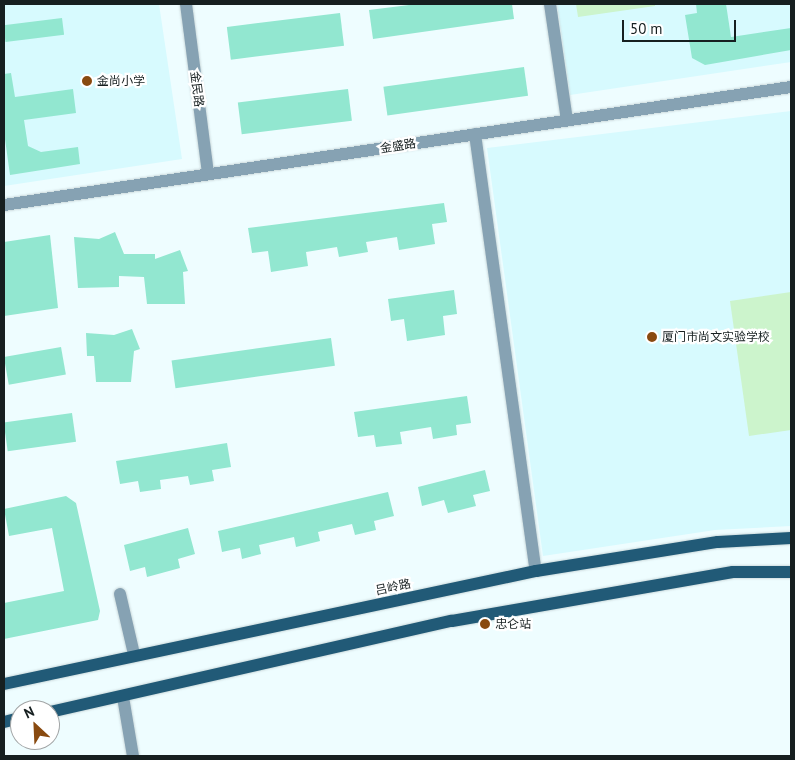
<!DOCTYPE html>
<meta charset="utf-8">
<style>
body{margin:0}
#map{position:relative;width:795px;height:760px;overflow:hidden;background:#eefdff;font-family:"PT Sans","Noto Sans SC",sans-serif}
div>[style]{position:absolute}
.built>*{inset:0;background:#d7fafe}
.green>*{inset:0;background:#ccf4cc}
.building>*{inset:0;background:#92e7d0;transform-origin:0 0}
.roads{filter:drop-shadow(0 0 1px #cbd9db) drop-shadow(0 0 1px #cbd9db)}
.minor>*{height:12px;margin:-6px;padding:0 6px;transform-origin:6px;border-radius:6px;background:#86a2b3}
.major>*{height:12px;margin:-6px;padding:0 6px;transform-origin:6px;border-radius:6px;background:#215a77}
.dots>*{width:14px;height:14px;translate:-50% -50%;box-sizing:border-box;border:2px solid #fff;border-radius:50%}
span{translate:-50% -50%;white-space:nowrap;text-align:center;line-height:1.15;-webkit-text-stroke:4.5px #fff;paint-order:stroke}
.poi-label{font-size:12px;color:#161f20}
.left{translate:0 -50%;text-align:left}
.street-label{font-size:12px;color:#161f20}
.frame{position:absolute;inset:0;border:5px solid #161f20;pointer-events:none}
.north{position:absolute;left:10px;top:700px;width:50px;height:50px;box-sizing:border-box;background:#fff;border:1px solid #a2a5a6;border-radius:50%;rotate:335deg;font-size:14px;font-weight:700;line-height:20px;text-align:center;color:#161f20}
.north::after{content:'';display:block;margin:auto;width:18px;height:22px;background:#894a10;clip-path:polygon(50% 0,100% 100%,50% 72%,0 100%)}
.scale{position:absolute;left:622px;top:20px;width:114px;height:22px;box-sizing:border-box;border:2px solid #161f20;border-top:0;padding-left:6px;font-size:15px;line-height:18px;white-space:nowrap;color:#161f20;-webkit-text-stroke:4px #fff;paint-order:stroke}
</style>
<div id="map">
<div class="built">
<div style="clip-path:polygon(4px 4px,159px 4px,182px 159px,4px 186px)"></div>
<div style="clip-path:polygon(557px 4px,791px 4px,791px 62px,570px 95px)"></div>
<div style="clip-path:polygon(791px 111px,791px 526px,715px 530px,543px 556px,487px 148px)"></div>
</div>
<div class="green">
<div style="clip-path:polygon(576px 4px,655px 4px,655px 6px,578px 17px)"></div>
<div style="clip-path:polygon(791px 292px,791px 430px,749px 436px,730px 301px)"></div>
</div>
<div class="building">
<div style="clip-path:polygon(417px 4px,512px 4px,514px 19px,373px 39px,369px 10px)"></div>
<div style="clip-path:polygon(696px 4px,726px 4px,731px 37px,791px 28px,791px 50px,705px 65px,692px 58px,685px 15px,697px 13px)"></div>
<div style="left:340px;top:13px;width:33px;height:114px;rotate:83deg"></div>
<div style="left:62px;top:18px;width:17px;height:59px;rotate:83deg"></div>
<div style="left:524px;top:67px;width:29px;height:142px;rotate:82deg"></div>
<div style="clip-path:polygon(11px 73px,15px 97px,73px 89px,76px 113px,24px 120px,28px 146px,41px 152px,78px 147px,80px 164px,10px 175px,4px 132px,4px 74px)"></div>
<div style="left:348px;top:89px;width:32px;height:111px;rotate:83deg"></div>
<div style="clip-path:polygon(444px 203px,447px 222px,432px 224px,435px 244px,399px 250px,397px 237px,366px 242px,368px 252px,339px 257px,337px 247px,306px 252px,308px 266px,271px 272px,268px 251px,252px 253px,248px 228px)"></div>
<div style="clip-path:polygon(115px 232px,124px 254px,155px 254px,155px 259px,180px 250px,188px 271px,183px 272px,185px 304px,147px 304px,144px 277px,119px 276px,119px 287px,78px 288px,74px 237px,99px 239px)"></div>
<div style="clip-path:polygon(50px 235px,58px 308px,4px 316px,4px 242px)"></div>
<div style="clip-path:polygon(454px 290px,457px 314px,443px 316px,445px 335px,407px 341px,404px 319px,391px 321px,388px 299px)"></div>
<div style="clip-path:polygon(132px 329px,140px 349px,134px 351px,131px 382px,96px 382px,94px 356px,87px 356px,86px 333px,114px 335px)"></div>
<div style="left:331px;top:338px;width:28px;height:161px;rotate:82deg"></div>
<div style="left:61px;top:347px;width:28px;height:58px;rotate:80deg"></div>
<div style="clip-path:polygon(467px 396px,471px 423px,456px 425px,457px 435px,433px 439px,431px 427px,400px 432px,402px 444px,376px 447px,374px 435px,358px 437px,354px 412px)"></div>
<div style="left:72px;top:413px;width:29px;height:69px;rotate:82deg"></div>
<div style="clip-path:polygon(227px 443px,231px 467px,212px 470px,214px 481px,190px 485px,188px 476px,160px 480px,161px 489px,140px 492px,138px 481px,120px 484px,116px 461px)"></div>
<div style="clip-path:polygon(485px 470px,490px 491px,473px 495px,476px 506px,448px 513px,444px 500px,422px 506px,418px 487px)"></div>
<div style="clip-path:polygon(388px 492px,394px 516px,374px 521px,376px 530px,355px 535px,352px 524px,318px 532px,320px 541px,296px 547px,294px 537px,259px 545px,261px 554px,242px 559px,240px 548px,222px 552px,218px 531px)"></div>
<div style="clip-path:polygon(66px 496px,76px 503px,100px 611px,98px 620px,4px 639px,4px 603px,64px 591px,52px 528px,9px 536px,4px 509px)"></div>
<div style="clip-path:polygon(188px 528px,195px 554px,178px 559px,180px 568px,147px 577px,145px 567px,130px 571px,124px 545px)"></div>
</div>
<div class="roads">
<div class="minor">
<div style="left:186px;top:4px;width:171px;rotate:82.6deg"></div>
<div style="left:550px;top:4px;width:117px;rotate:81.7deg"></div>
<div style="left:475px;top:134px;width:441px;rotate:82.1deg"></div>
<div style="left:4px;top:205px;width:796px;rotate:-8.53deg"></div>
<div style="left:120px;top:594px;width:62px;rotate:76.9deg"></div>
<div style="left:123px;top:697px;width:60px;rotate:80.4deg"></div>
</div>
<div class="major">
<div style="left:4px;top:684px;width:544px;rotate:-11.99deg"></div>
<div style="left:536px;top:571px;width:184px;rotate:-9.1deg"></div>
<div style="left:718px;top:542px;width:73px;rotate:-3.1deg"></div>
<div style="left:50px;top:712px;width:412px;rotate:-12.8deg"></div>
<div style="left:452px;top:621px;width:285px;rotate:-9.9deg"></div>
<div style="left:733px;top:572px;width:58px"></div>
<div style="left:4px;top:722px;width:16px;rotate:-14deg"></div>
</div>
</div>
<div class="dots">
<div style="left:87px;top:81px;background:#894a10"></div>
<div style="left:652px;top:337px;background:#894a10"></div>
<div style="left:485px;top:624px;background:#894a10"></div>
</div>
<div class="poi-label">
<span class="left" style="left:97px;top:81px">金尚小学</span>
<span class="left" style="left:662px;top:337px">厦门市尚文实验学校</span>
<span class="left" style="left:495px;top:624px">忠仑站</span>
</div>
<div class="street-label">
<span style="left:197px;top:89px;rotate:83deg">金民路</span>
<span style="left:398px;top:146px;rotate:-9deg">金盛路</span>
<span style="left:393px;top:587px;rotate:-12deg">吕岭路</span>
</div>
<div class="frame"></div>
<div class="north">N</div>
<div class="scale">50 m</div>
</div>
